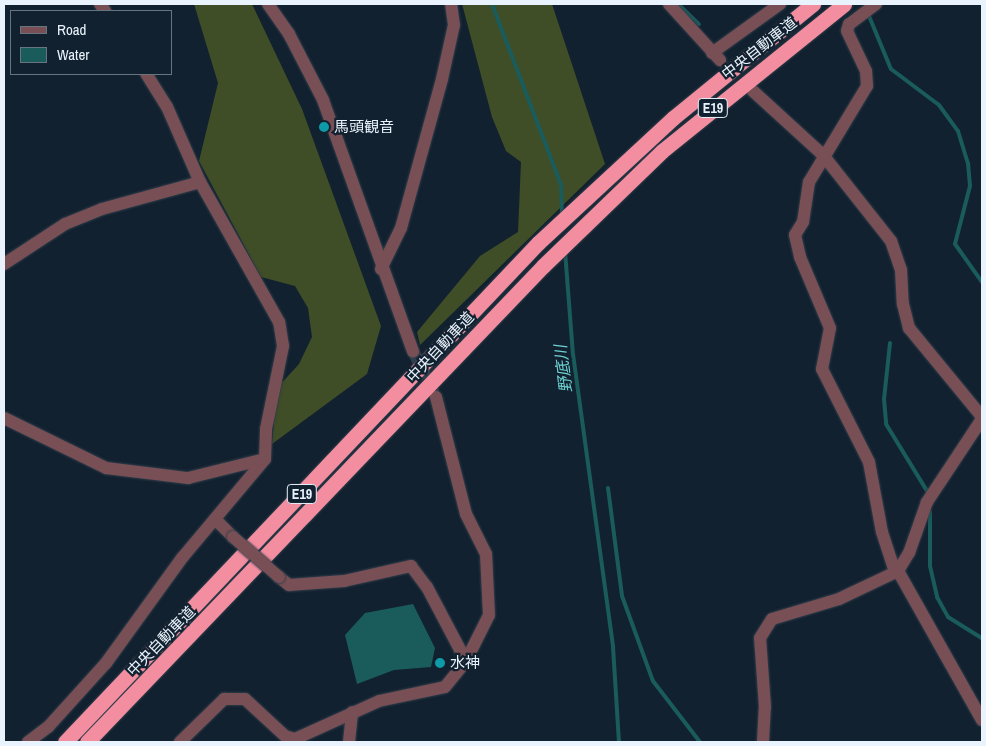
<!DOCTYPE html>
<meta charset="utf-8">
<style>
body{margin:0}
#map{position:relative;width:986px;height:746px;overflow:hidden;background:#12212f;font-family:"Archivo Narrow","Noto Sans JP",sans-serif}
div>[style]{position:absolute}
.forest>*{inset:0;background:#3f4e26}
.water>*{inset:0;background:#1a5b5c}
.stream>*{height:4px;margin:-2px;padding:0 2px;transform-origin:2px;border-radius:2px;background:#1a5b5c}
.minor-tunnel>*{height:12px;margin-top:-6px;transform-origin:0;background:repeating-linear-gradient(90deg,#32404e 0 12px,transparent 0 18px)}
.roads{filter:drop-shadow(0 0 1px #303e4c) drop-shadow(0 0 1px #303e4c)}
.minor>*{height:12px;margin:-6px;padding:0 6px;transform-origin:6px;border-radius:6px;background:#784f55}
.motorway>*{height:15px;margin:-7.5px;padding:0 7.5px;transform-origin:7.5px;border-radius:7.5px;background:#f38ea0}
.bridges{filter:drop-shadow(0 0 1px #303e4c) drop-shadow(0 0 1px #303e4c)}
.minor-bridge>*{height:12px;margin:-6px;padding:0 6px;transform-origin:6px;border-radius:6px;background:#784f55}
.dots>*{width:14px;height:14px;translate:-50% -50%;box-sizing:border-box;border:2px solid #12212f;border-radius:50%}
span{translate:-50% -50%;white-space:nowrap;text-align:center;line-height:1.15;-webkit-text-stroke:4.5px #12212f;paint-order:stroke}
.shield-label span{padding:1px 4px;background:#12212f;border:1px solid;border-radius:4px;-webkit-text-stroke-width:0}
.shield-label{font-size:14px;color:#e9f3fd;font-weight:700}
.street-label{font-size:15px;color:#e9f3fd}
.poi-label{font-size:15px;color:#e9f3fd}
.left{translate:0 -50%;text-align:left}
.water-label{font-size:16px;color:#6dd1d2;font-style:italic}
.frame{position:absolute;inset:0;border:5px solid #e9f3fd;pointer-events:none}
.legend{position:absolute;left:10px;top:10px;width:162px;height:65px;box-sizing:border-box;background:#12212f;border:1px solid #687581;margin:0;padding:6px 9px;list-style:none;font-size:15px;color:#e9f3fd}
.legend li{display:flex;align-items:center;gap:10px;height:25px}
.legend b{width:25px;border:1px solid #687581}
</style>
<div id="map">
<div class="forest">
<div style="clip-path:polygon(194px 4px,252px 4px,302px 109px,381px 326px,367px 374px,272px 444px,277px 388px,299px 364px,312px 337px,308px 308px,295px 286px,261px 277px,199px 161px,218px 83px)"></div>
<div style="clip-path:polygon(462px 4px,552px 4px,605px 164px,420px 345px,417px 332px,480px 256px,518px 232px,521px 162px,506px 151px,492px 117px)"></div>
</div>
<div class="water">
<div style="clip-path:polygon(413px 604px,435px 648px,431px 667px,394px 670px,357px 684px,345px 635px,365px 613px)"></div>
</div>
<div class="stream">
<div style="left:492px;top:4px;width:194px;rotate:69.1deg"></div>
<div style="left:561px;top:185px;width:29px;rotate:88deg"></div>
<div style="left:678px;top:4px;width:29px;rotate:44deg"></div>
<div style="left:869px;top:16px;width:57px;rotate:67.5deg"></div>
<div style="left:891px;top:69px;width:60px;rotate:36.9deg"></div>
<div style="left:939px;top:105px;width:32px;rotate:54deg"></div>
<div style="left:958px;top:131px;width:34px;rotate:73deg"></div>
<div style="left:968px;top:163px;width:23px;rotate:85deg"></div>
<div style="left:970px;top:186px;width:60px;rotate:104.5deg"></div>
<div style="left:955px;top:244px;width:47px;rotate:54.6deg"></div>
<div style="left:565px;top:251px;width:103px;rotate:85.6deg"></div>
<div style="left:573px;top:354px;width:296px;rotate:82.2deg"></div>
<div style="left:613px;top:647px;width:95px;rotate:86.4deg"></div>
<div style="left:890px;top:343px;width:56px;rotate:96.1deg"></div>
<div style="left:884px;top:399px;width:25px;rotate:85deg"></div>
<div style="left:886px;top:424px;width:79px;rotate:58.5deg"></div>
<div style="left:608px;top:488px;width:109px;rotate:82.6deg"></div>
<div style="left:622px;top:596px;width:90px;rotate:70deg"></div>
<div style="left:653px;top:681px;width:77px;rotate:52.4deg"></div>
<div style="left:930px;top:512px;width:54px;rotate:90deg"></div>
<div style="left:930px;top:566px;width:32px;rotate:77deg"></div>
<div style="left:937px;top:597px;width:23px;rotate:61deg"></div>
<div style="left:948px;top:617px;width:40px;rotate:32deg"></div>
</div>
<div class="minor-tunnel">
<div style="left:413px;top:351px;width:47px;rotate:63.4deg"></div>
</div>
<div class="roads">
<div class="minor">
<div style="left:100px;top:4px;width:9px;rotate:54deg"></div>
<div style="left:268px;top:4px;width:37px;rotate:55deg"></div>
<div style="left:289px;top:34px;width:74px;rotate:62.7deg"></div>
<div style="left:323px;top:100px;width:267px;rotate:70.3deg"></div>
<div style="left:669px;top:4px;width:76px;rotate:47.7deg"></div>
<div style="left:876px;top:4px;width:34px;rotate:143deg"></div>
<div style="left:849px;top:24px;width:7px;rotate:106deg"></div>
<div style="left:847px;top:31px;width:44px;rotate:64.6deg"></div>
<div style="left:866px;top:71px;width:15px;rotate:86deg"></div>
<div style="left:867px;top:86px;width:112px;rotate:121.1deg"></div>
<div style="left:809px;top:182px;width:40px;rotate:98.5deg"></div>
<div style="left:803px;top:222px;width:15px;rotate:122deg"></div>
<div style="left:795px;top:235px;width:23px;rotate:77deg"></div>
<div style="left:800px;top:257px;width:77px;rotate:67.1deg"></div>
<div style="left:830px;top:328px;width:42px;rotate:101deg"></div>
<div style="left:822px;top:369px;width:104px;rotate:63.2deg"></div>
<div style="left:869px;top:462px;width:71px;rotate:79.5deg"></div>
<div style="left:882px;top:532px;width:42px;rotate:72deg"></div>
<div style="left:712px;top:53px;width:84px;rotate:-35.8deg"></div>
<div style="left:753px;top:91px;width:95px;rotate:42.4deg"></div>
<div style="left:823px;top:155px;width:110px;rotate:51.7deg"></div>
<div style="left:891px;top:241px;width:31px;rotate:71deg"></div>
<div style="left:901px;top:270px;width:34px;rotate:87deg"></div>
<div style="left:903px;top:304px;width:25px;rotate:76deg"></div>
<div style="left:909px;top:328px;width:115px;rotate:50.6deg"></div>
<div style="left:4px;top:264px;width:73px;rotate:-33.3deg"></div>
<div style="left:65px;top:224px;width:40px;rotate:-22deg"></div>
<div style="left:102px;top:209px;width:102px;rotate:-15.4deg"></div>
<div style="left:381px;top:269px;width:46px;rotate:-64deg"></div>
<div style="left:401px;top:228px;width:155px;rotate:-74.6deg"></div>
<div style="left:442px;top:79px;width:55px;rotate:-77.5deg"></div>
<div style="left:454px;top:25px;width:21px;rotate:-98deg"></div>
<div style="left:4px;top:418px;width:114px;rotate:26.1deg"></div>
<div style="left:106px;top:468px;width:83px;rotate:7deg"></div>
<div style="left:188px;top:478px;width:79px;rotate:-13.9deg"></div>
<div style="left:217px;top:521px;width:23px;rotate:45deg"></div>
<div style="left:898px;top:571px;width:171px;rotate:60.6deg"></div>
<div style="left:279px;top:577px;width:13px;rotate:39deg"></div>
<div style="left:289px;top:585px;width:55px;rotate:-4.2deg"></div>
<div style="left:344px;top:581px;width:69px;rotate:-12.6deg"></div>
<div style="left:411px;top:566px;width:26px;rotate:53deg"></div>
<div style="left:427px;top:587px;width:84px;rotate:62.2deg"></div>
<div style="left:28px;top:742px;width:26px;rotate:-37deg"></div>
<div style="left:49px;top:726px;width:85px;rotate:-47.9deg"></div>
<div style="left:106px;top:663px;width:130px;rotate:-54.1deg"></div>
<div style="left:182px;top:558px;width:129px;rotate:-50deg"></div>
<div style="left:265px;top:459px;width:30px;rotate:-88deg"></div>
<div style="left:266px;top:429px;width:85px;rotate:-78.4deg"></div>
<div style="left:283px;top:346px;width:24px;rotate:-99deg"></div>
<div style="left:279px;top:322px;width:161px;rotate:-119.4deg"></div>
<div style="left:200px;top:182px;width:82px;rotate:-113.7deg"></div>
<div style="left:167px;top:107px;width:39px;rotate:-122deg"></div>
<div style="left:180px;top:742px;width:62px;rotate:-44.3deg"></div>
<div style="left:224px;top:699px;width:21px"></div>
<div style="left:245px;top:699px;width:54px;rotate:42.8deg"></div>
<div style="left:285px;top:736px;width:10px;rotate:17deg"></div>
<div style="left:295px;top:739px;width:92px;rotate:-24.3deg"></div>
<div style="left:379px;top:701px;width:67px;rotate:-12deg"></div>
<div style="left:445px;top:687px;width:33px;rotate:-51deg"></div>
<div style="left:466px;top:661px;width:51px;rotate:-63.4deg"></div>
<div style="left:489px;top:615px;width:61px;rotate:-92.8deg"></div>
<div style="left:486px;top:554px;width:45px;rotate:-116.6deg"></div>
<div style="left:466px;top:514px;width:121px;rotate:-104.4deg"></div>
<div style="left:349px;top:742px;width:30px;rotate:-84deg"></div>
<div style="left:763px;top:742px;width:35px;rotate:-87deg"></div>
<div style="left:765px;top:707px;width:69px;rotate:-94.1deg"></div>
<div style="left:760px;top:638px;width:22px;rotate:-58deg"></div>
<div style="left:772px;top:619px;width:70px;rotate:-16.6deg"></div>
<div style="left:839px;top:599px;width:65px;rotate:-25.4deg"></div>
<div style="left:898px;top:571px;width:21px;rotate:-59deg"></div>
<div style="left:909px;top:553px;width:54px;rotate:-70.6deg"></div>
<div style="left:927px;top:502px;width:100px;rotate:-56.5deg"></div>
</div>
<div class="motorway">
<div style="left:65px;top:742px;width:688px;rotate:-46.53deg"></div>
<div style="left:538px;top:243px;width:184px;rotate:-42.8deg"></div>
<div style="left:673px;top:118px;width:181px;rotate:-39.2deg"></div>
<div style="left:87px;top:742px;width:659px;rotate:-46.23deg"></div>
<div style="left:543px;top:266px;width:165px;rotate:-44deg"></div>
<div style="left:662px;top:151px;width:234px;rotate:-38.9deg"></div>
</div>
</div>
<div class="bridges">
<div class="minor-bridge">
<div style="left:233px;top:537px;width:61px;rotate:41deg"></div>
</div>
</div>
<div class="dots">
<div style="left:324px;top:127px;background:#0f9aa8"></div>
<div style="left:440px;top:663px;background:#0f9aa8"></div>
</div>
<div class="shield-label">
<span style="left:713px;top:108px">E19</span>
<span style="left:302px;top:494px">E19</span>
</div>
<div class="street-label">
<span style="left:759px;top:48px;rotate:-38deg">中央自動車道</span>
<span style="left:440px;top:347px;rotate:-47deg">中央自動車道</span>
<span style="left:161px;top:641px;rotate:-46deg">中央自動車道</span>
</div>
<div class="poi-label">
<span class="left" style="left:334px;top:127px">馬頭観音</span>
<span class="left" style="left:450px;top:663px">水神</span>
</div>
<div class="water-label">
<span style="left:563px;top:369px;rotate:-97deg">野底川</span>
</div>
<div class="frame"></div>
<ul class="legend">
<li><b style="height:6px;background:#784f55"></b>Road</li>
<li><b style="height:14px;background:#1a5b5c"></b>Water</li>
</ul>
</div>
